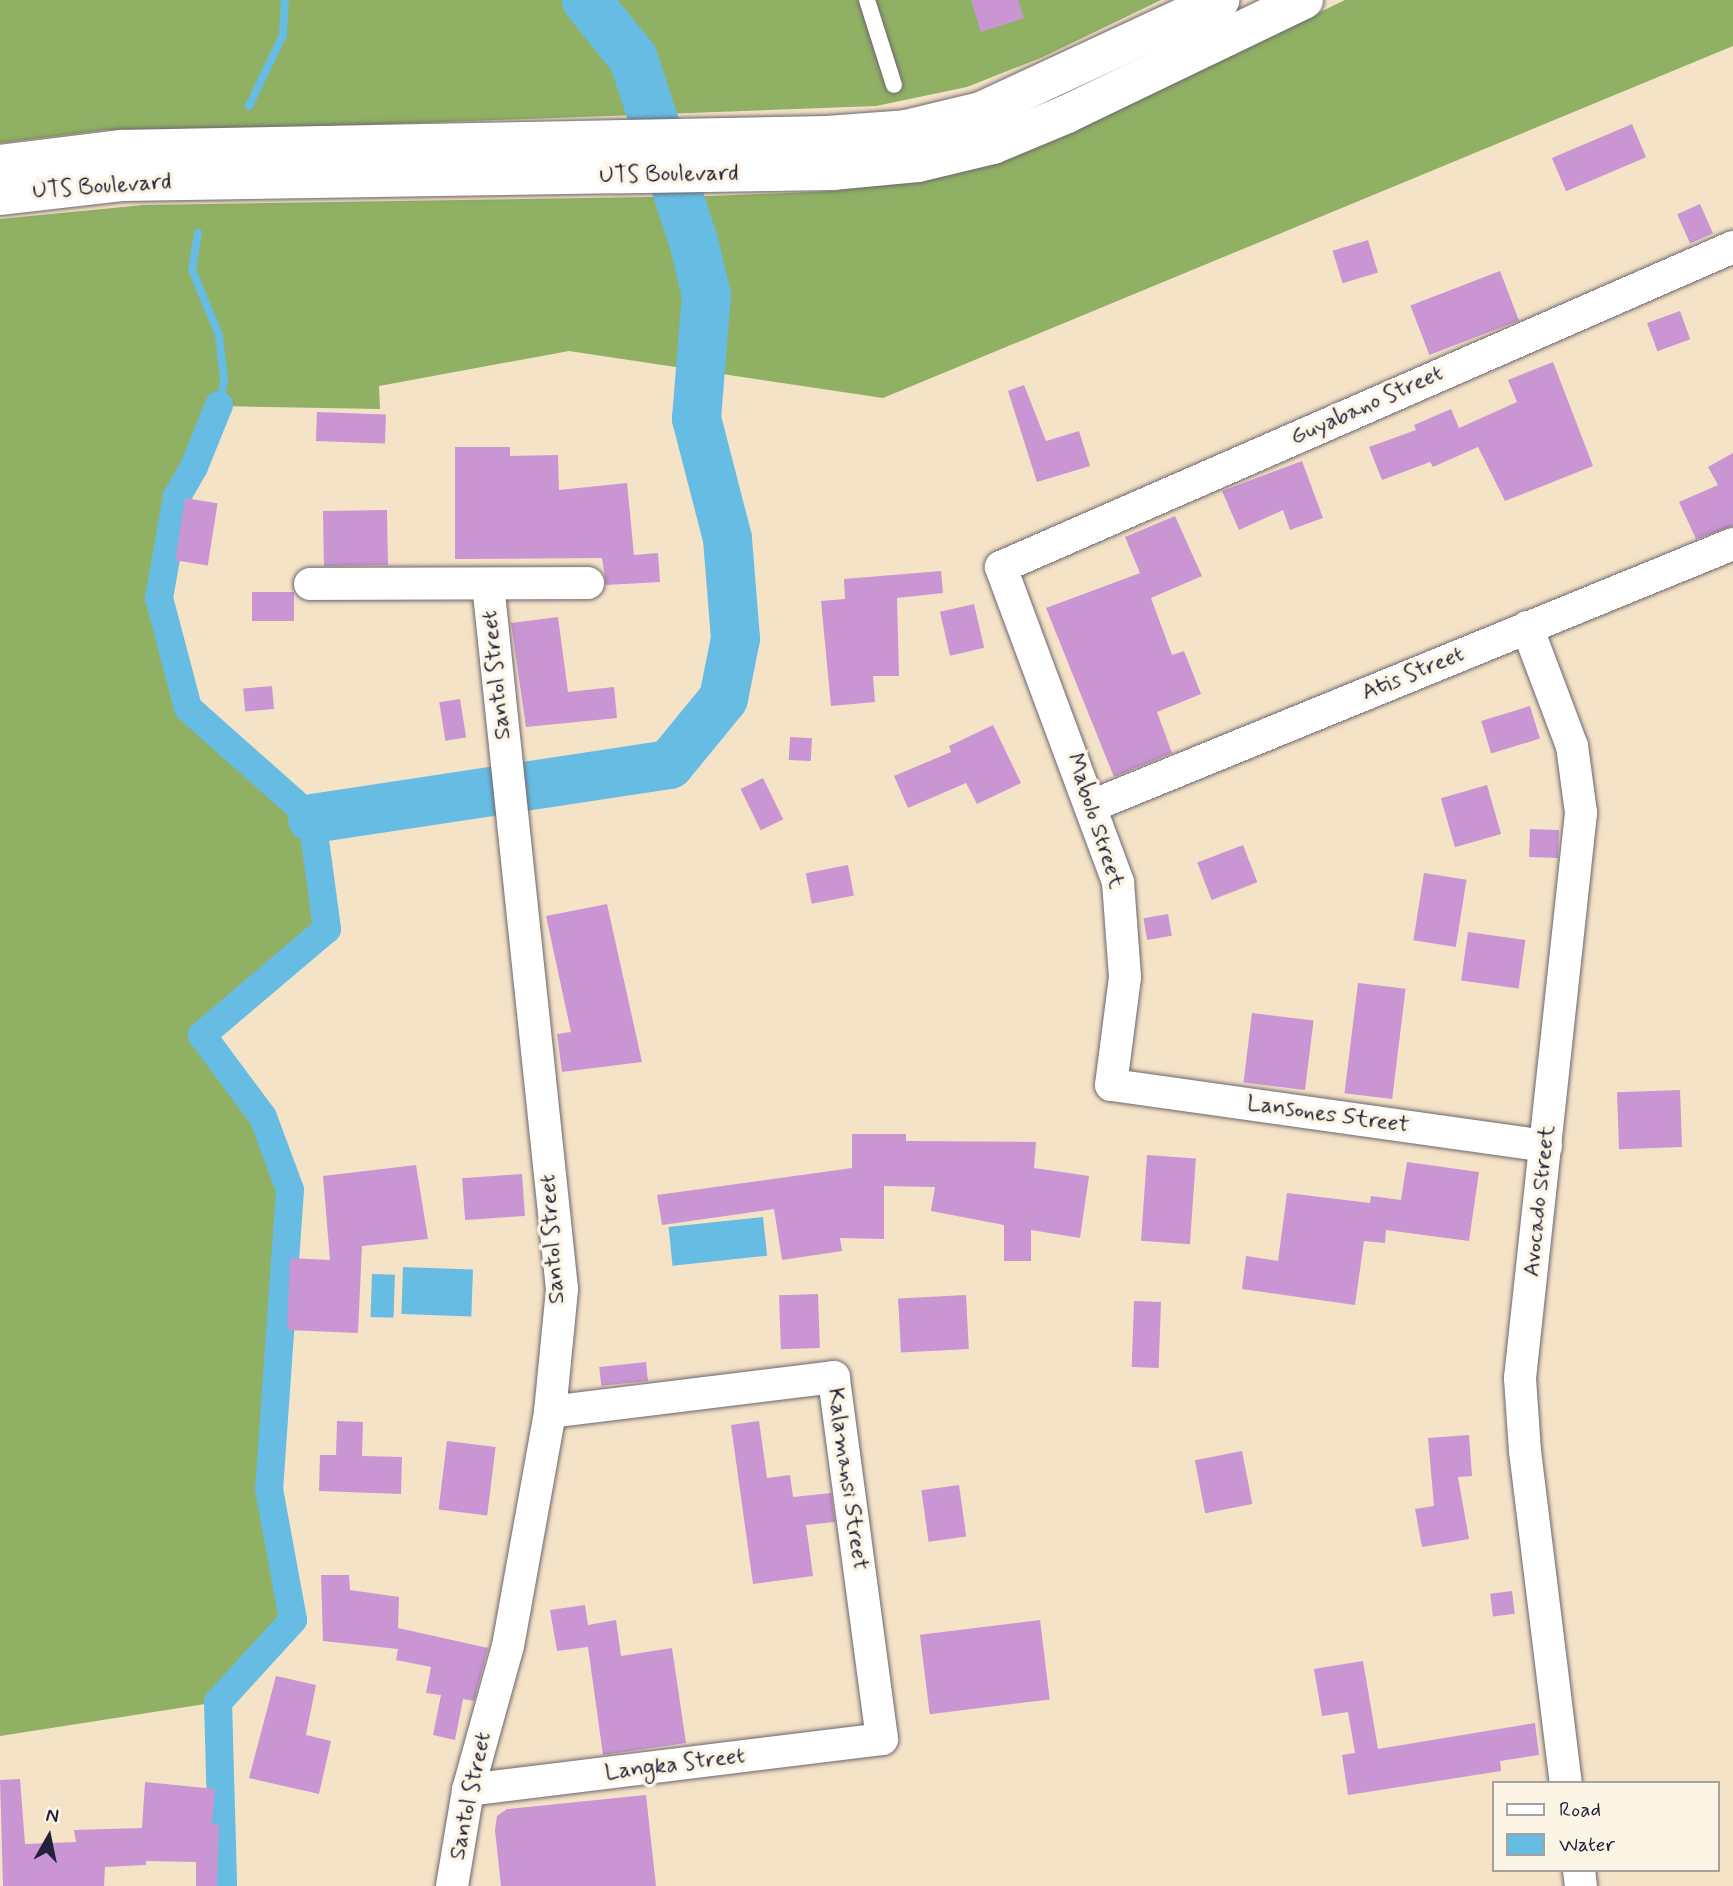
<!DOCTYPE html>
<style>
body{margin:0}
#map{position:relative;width:1733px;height:1886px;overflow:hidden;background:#f5e3c8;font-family:Mynerve,sans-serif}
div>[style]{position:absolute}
.forest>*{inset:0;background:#90b064}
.water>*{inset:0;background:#67bce3;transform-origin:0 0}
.stream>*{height:8px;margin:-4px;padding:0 4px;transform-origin:4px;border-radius:4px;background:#67bce3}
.canal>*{height:28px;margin:-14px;padding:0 14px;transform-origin:14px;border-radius:14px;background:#67bce3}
.river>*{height:49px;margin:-24.5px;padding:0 24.5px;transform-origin:24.5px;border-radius:24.5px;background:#67bce3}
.building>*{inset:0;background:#ca95d3;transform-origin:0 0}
.roads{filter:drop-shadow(0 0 2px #6c666c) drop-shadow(0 0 2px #6c666c)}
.lane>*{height:16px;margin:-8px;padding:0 8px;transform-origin:8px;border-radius:8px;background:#fff}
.street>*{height:32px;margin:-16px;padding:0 16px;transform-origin:16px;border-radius:16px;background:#fff}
.secondary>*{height:38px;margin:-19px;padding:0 19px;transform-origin:19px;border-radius:19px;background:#fff}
span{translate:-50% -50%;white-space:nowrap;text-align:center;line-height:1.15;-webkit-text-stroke:7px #fcf5e5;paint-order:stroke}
.street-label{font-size:23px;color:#22223b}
.legend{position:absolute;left:1492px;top:1781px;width:228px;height:91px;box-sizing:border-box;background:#fcf5e5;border:2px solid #a5a1a1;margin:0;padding:9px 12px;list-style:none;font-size:21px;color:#22223b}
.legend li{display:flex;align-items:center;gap:14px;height:35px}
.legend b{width:35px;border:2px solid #a5a1a1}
.north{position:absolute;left:14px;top:1802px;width:70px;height:70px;-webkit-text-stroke:5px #fcf5e5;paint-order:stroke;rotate:9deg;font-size:19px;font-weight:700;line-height:28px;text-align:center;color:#22223b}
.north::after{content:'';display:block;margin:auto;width:24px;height:32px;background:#22223b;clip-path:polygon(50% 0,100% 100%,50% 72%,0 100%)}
</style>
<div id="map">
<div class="forest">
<div style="clip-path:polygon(0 0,1161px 0,1043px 57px,967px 87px,876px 106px,310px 127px,105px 130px,0 143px)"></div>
<div style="clip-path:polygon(1345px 0,1733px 0,1733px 46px,883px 398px,569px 351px,379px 386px,380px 409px,219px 406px,194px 467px,177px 496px,159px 598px,188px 708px,312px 818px,327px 929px,202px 1035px,263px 1117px,290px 1190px,269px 1489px,293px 1620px,218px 1702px,0 1736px,0 219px,143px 205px,712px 196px,833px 191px,923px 179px,1074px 130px)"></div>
</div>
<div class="water">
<div style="left:763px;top:1217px;width:39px;height:95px;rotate:84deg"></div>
<div style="left:403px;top:1267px;width:70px;height:47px;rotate:2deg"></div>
<div style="left:372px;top:1274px;width:23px;height:43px;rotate:2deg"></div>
</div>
<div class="stream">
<div style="left:249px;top:106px;width:79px;rotate:-64.4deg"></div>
<div style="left:283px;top:35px;width:35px;rotate:-87deg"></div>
<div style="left:198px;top:233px;width:37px;rotate:99deg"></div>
<div style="left:192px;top:270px;width:70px;rotate:67.4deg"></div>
<div style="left:219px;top:335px;width:45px;rotate:83.7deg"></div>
<div style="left:224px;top:380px;width:25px;rotate:101deg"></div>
</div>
<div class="canal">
<div style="left:219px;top:405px;width:67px;rotate:112deg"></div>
<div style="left:194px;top:467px;width:34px;rotate:120deg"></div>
<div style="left:177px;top:496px;width:104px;rotate:100deg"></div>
<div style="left:159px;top:598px;width:114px;rotate:75.2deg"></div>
<div style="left:188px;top:708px;width:166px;rotate:41.6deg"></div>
<div style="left:312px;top:818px;width:112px;rotate:82.3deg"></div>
<div style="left:327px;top:929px;width:164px;rotate:139.7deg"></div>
<div style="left:202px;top:1035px;width:102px;rotate:53.4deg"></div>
<div style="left:263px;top:1117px;width:78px;rotate:69.7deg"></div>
<div style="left:290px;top:1190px;width:300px;rotate:94deg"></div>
<div style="left:269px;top:1489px;width:133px;rotate:79.6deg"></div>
<div style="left:293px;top:1620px;width:111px;rotate:132.4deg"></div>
<div style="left:218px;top:1702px;width:184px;rotate:88.4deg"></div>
</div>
<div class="river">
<div style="left:312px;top:818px;width:361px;rotate:-8.6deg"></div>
<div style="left:669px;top:764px;width:85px;rotate:-50.7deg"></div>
<div style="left:723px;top:698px;width:61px;rotate:-78.7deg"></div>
<div style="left:735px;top:638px;width:100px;rotate:-94.6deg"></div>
<div style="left:727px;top:538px;width:124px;rotate:-104.5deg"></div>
<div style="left:696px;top:418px;width:123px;rotate:-85.4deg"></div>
<div style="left:706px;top:295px;width:56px;rotate:-103.5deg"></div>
<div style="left:693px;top:241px;width:193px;rotate:-108.2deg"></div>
<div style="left:633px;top:58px;width:75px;rotate:-129deg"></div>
</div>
<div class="building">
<div style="clip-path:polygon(971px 0,1018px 0,1024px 18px,981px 32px)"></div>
<div style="left:1632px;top:124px;width:36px;height:87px;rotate:67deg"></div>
<div style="left:1700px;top:204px;width:32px;height:25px;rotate:66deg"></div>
<div style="left:1368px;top:240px;width:34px;height:37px;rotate:73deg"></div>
<div style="left:1500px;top:271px;width:53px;height:96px;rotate:69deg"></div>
<div style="left:1680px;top:311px;width:30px;height:35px;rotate:70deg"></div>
<div style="clip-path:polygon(1553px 362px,1593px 466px,1505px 501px,1478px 447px,1433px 467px,1430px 462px,1382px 480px,1369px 447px,1416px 430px,1414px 425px,1451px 409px,1459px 428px,1517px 402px,1508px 380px)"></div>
<div style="clip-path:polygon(1024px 385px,1046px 441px,1079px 431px,1090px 466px,1037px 482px,1008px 391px)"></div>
<div style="left:317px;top:412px;width:69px;height:29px;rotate:2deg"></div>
<div style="clip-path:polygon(455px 447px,510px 447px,510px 456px,558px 455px,559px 490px,627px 483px,634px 555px,658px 553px,660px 582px,606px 585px,602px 558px,455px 559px)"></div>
<div style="clip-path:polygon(1733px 453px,1733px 526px,1696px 539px,1679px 502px,1718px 485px,1708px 467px)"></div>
<div style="clip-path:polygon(1302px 461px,1323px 518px,1290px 530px,1283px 510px,1239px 530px,1222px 491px)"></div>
<div style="left:185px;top:498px;width:33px;height:63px;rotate:9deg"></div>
<div style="left:387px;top:510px;width:55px;height:64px;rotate:89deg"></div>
<div style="clip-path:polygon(1175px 516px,1202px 576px,1151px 598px,1172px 655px,1184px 651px,1201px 694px,1157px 712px,1172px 753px,1114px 777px,1046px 608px,1140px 573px,1125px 537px)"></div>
<div style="clip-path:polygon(941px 571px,943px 593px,897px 598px,899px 676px,873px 676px,875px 702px,831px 706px,821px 601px,845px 599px,844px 579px)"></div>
<div style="left:252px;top:592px;width:42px;height:29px"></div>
<div style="left:974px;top:604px;width:45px;height:35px;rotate:77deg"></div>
<div style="clip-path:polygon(558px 617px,568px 692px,614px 687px,617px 718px,526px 727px,511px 623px)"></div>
<div style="left:272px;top:686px;width:23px;height:29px;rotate:85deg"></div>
<div style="left:460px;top:699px;width:39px;height:21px;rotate:81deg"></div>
<div style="left:1530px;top:706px;width:34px;height:51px;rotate:73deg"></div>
<div style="clip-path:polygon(993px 725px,1021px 783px,977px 804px,966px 783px,908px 808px,894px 776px,951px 752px,949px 746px)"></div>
<div style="left:790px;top:737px;width:22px;height:23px;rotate:3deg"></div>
<div style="left:763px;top:778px;width:46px;height:25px;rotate:64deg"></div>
<div style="left:1487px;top:785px;width:51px;height:48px;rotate:74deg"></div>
<div style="left:1530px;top:829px;width:29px;height:28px;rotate:2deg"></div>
<div style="left:1243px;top:845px;width:40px;height:49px;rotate:69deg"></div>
<div style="left:848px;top:865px;width:31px;height:43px;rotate:79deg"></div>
<div style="left:1424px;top:873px;width:43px;height:68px;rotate:9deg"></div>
<div style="clip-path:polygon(607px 904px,642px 1062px,562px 1072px,557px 1034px,571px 1032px,546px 916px)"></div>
<div style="left:1168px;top:914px;width:22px;height:25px;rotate:80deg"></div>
<div style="left:1468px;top:932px;width:58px;height:49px;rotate:8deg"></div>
<div style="left:1358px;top:983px;width:48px;height:111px;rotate:7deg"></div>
<div style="left:1252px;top:1013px;width:62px;height:70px;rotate:7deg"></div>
<div style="left:1680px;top:1090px;width:57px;height:63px;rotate:88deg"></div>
<div style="clip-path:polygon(852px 1134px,906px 1134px,906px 1141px,1036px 1142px,1034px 1168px,1089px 1176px,1080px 1238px,1031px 1230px,1031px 1261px,1004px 1261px,1004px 1225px,931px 1211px,935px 1187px,884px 1186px,884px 1239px,840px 1238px,842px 1251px,782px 1260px,774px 1209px,662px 1225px,657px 1195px,852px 1168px)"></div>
<div style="left:1147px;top:1155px;width:49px;height:86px;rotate:4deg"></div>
<div style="clip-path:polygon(1407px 1162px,1479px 1172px,1469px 1241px,1386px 1230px,1385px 1243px,1364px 1241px,1355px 1305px,1242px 1289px,1246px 1256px,1278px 1261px,1287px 1193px,1370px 1203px,1371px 1196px,1401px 1200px)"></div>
<div style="clip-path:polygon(416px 1165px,428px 1239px,362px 1246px,358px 1333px,287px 1330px,290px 1258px,330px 1260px,323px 1176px)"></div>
<div style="left:522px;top:1174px;width:42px;height:60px;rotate:86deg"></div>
<div style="left:818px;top:1294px;width:54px;height:39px;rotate:88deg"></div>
<div style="left:966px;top:1295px;width:54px;height:68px;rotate:87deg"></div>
<div style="left:1134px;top:1301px;width:27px;height:66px;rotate:2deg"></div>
<div style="left:646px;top:1362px;width:19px;height:47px;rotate:84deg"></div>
<div style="clip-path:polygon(337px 1421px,363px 1422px,362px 1456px,402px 1457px,401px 1494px,319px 1491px,320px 1455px,336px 1455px)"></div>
<div style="clip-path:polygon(759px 1421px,767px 1478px,790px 1475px,793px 1497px,831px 1493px,835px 1522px,806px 1525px,813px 1576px,753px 1584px,731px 1425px)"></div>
<div style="clip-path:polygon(1469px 1435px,1472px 1476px,1458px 1477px,1469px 1539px,1422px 1547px,1415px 1509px,1434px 1506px,1428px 1438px)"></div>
<div style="left:447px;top:1441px;width:49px;height:69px;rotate:7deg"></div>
<div style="left:1242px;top:1451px;width:54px;height:48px;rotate:79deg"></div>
<div style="left:959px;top:1485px;width:52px;height:38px;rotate:82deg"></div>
<div style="clip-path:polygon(321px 1575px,349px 1575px,350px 1590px,399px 1597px,398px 1628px,488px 1648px,474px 1701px,463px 1699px,455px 1740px,433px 1735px,441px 1695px,426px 1693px,431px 1667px,396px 1660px,398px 1649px,323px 1641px)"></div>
<div style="left:1512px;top:1591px;width:23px;height:22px;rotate:83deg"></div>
<div style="clip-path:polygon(585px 1605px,588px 1625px,616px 1620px,621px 1656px,672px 1648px,686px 1743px,603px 1755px,588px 1647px,557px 1651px,550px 1610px)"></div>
<div style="left:1040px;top:1620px;width:80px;height:121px;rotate:83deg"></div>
<div style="clip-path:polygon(1363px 1661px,1378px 1749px,1535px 1723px,1539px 1755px,1500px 1761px,1501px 1771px,1348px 1795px,1342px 1755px,1355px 1753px,1348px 1712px,1322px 1716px,1314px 1669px)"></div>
<div style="clip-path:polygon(276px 1676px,316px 1685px,306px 1735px,331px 1741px,319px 1794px,249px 1778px)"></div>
<div style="clip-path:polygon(20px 1779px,25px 1844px,76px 1842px,74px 1830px,142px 1828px,145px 1782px,215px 1789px,212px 1824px,219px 1824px,217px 1886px,196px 1886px,196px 1862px,146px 1861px,146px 1865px,105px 1867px,104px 1886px,3px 1886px,0 1780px)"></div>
<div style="clip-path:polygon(646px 1795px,656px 1886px,501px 1886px,495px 1830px,497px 1816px,507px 1809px)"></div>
</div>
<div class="roads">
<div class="lane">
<div style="left:867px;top:0;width:89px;rotate:72.4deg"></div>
</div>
<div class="street">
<div style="left:310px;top:584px;width:278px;rotate:-0.2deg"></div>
<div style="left:1527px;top:627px;width:127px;rotate:69.3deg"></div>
<div style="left:1572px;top:746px;width:68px;rotate:82.3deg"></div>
<div style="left:1581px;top:813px;width:568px;rotate:96.16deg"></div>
<div style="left:1520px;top:1378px;width:73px;rotate:86.1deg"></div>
<div style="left:1525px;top:1451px;width:335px;rotate:83deg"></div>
<div style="left:1094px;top:805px;width:690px;rotate:-22.22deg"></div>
<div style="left:1546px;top:1146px;width:439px;rotate:-172deg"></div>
<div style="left:1111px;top:1085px;width:109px;rotate:-82.6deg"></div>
<div style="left:1125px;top:977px;width:95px;rotate:-94.2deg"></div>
<div style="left:1118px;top:882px;width:336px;rotate:-110.4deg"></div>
<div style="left:1001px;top:567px;width:799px;rotate:-23.61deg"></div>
<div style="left:468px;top:1790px;width:417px;rotate:-7deg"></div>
<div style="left:882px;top:1739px;width:365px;rotate:-97.6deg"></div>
<div style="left:834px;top:1377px;width:286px;rotate:173deg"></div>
<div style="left:1579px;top:1870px;width:16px;rotate:83deg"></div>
<div style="left:452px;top:1886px;width:97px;rotate:-80.5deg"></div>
<div style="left:468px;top:1790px;width:149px;rotate:-74.5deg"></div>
<div style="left:508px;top:1646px;width:238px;rotate:-79.8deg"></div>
<div style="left:550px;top:1412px;width:124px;rotate:-84.4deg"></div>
<div style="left:562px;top:1289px;width:709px;rotate:-95.99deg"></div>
</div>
<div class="secondary">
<div style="left:0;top:164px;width:122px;rotate:-7.1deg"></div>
<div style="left:121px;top:149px;width:706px;rotate:-1.14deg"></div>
<div style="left:827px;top:135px;width:79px;rotate:-4.3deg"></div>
<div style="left:906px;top:129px;width:77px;rotate:-13.5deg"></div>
<div style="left:981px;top:111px;width:264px;rotate:-24.9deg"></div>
<div style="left:0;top:196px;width:123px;rotate:-6.5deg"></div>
<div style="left:122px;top:182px;width:710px;rotate:-0.89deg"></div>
<div style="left:832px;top:171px;width:86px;rotate:-5.3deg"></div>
<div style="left:918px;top:163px;width:77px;rotate:-13.5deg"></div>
<div style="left:993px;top:145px;width:80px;rotate:-22.7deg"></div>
<div style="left:1067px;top:114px;width:263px;rotate:-25.7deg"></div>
</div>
</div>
<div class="street-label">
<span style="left:669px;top:175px;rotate:-1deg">UTS Boulevard</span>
<span style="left:102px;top:187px;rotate:-4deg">UTS Boulevard</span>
<span style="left:1367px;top:406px;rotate:-24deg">Guyabano Street</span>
<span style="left:1413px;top:674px;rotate:-22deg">Atis Street</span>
<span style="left:497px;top:675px;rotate:-96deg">Santol Street</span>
<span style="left:1095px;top:821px;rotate:72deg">Mabolo Street</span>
<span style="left:1328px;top:1115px;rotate:8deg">Lansones Street</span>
<span style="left:1540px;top:1201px;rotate:-84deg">Avocado Street</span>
<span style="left:553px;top:1239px;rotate:-94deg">Santol Street</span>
<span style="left:847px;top:1479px;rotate:82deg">Kalamansi Street</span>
<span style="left:675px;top:1765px;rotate:-7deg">Langka Street</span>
<span style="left:471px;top:1796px;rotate:-78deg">Santol Street</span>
</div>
<ul class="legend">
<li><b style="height:9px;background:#fff"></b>Road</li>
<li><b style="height:19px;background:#67bce3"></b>Water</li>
</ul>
<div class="north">N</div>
</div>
